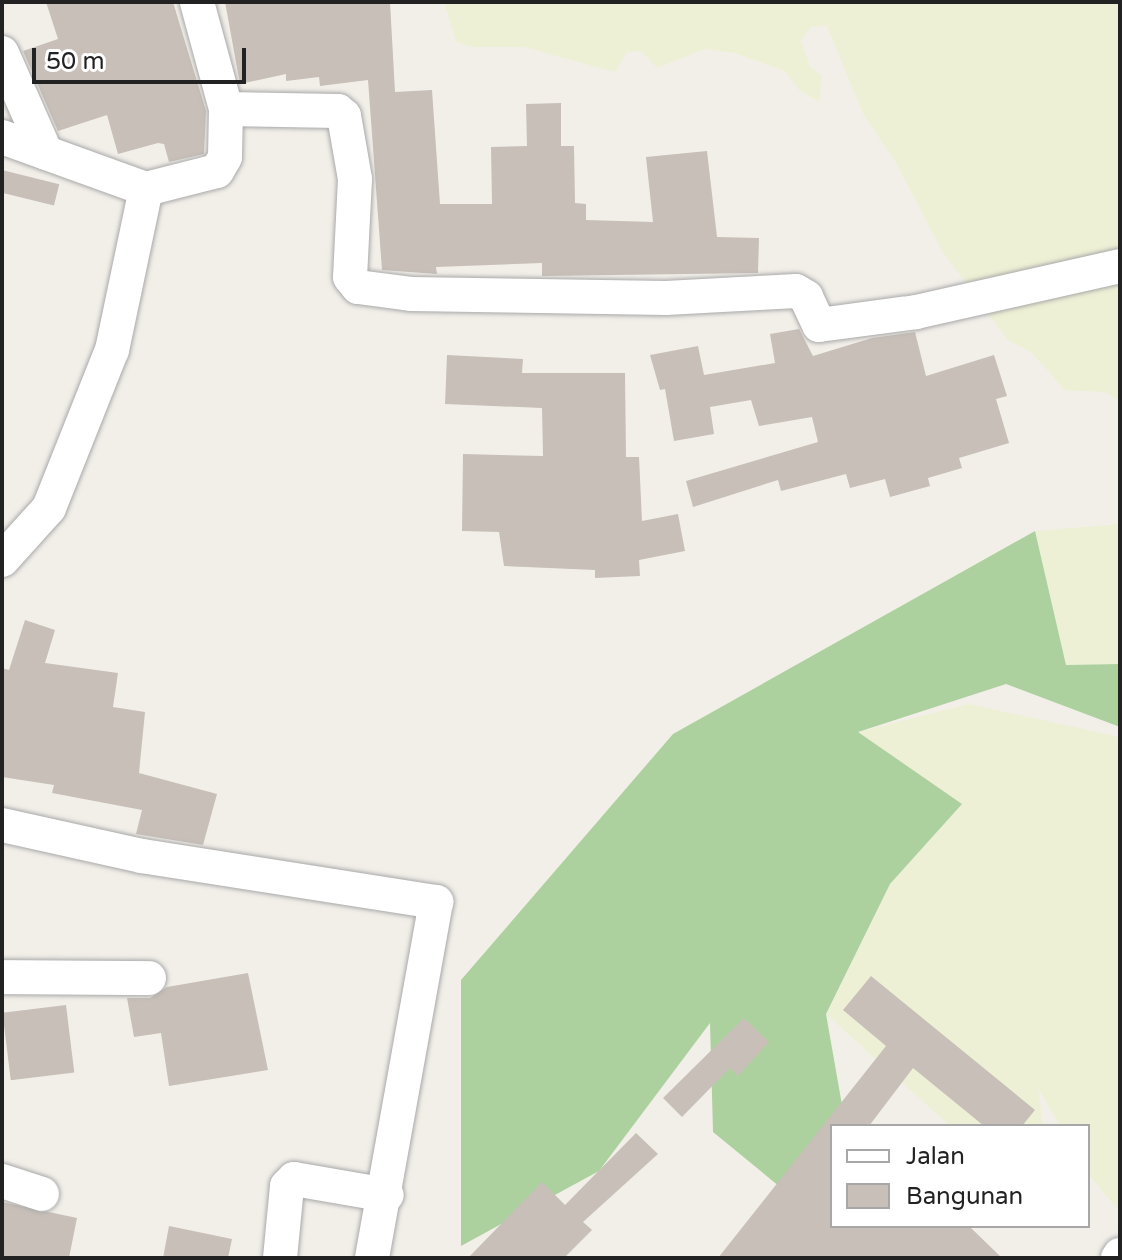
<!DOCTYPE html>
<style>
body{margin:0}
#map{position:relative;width:1122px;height:1260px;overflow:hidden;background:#f2efe9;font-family:"Varela Round",sans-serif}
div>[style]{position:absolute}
.farmland>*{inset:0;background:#eef0d5}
.forest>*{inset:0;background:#add19e}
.building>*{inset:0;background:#c7bfb8;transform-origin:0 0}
.roads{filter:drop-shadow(0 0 2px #a9a9a9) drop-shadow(0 0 2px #a9a9a9)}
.street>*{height:34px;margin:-17px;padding:0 17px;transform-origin:17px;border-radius:17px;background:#fff}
span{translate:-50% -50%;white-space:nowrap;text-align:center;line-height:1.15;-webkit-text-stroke:6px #fff;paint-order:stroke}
.frame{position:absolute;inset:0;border:4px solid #222;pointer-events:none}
.legend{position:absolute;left:830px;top:1124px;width:260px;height:104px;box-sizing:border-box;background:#fff;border:2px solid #a7a7a7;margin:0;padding:10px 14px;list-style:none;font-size:24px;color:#222}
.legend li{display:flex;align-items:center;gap:16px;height:40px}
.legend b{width:40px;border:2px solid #a7a7a7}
.scale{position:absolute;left:32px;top:48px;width:214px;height:36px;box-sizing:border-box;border:4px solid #222;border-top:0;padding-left:10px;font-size:24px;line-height:28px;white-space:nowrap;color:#222;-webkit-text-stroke:6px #fff;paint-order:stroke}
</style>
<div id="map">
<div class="farmland">
<div style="clip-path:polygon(444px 2px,1120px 2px,1120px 402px,1105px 392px,1065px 390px,1031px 352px,1007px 339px,942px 251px,896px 163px,863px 114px,827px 26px,811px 27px,801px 41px,811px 68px,822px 75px,819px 102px,799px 90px,785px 71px,735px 53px,705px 49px,657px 68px,641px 51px,627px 52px,615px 72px,524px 47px,473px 47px,456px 42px)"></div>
<div style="clip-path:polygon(1120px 524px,1120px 664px,1066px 665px,1035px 531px)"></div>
<div style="clip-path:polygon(969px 704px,1120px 737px,1120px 1212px,1088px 1174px,1088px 1126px,1060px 1126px,1038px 1088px,1043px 1126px,950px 1126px,826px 1014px,890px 884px,962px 804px,858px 732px)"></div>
</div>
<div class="forest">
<div style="clip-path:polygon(1035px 531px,1066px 665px,1120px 664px,1120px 727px,1006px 684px,858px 732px,962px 804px,890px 884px,826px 1014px,842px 1105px,791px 1196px,713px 1132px,710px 1023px,599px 1171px,461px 1246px,461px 980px,673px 734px)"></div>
</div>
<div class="building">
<div style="clip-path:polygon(46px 2px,173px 2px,206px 111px,204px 154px,169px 162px,164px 144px,158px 143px,118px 154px,107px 115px,58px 131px,23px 51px,58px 39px)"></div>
<div style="clip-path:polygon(225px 2px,390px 2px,395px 92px,432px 90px,440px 204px,492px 204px,491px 147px,527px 146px,526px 104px,561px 103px,561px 146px,574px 146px,575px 203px,586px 204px,586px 220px,653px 222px,646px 157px,707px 151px,717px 237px,759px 238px,758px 273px,542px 276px,542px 263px,436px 267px,437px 274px,382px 270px,368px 80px,320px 86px,319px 77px,286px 81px,286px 74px,240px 84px)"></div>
<div style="left:2px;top:170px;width:59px;height:22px;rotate:14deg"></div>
<div style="clip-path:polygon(799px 329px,813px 356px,872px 338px,915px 332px,926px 376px,994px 355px,1007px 396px,996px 399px,1009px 443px,959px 458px,962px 468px,928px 478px,930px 486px,890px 497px,885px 479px,850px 488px,846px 474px,781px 491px,778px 480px,693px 507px,686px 481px,818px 442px,812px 417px,759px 426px,751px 400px,710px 407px,714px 434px,674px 441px,665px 389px,660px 390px,650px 355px,698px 346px,704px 375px,775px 363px,770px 334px)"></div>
<div style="clip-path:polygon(447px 355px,523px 359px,522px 373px,625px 373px,626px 457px,639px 457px,642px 521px,678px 514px,685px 551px,639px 560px,640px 576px,595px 578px,595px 570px,504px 566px,499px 532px,462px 531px,463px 454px,543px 456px,542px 408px,445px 404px)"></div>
<div style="clip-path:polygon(25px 620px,55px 630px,45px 663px,118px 673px,113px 707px,145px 712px,139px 773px,217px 794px,203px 845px,136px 834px,142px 810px,52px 793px,54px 785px,2px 777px,2px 668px,9px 670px)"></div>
<div style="clip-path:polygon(248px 973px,268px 1070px,169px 1086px,161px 1033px,134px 1037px,127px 998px,150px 998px,167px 987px)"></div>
<div style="clip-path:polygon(871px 976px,1035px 1110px,1022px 1126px,984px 1126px,913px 1068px,869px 1126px,832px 1126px,832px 1226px,969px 1226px,1002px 1258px,718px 1258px,886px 1046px,843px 1010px)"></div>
<div style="left:66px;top:1005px;width:68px;height:64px;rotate:83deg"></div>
<div style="clip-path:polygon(744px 1018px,769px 1042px,738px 1076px,730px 1068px,682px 1117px,663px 1098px)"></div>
<div style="clip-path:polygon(636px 1133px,658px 1154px,583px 1222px,592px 1230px,564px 1258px,468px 1258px,542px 1182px,565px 1205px)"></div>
<div style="clip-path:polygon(2px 1202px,77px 1218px,69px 1258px,2px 1258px)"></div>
<div style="clip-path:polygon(169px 1226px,232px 1239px,228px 1258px,163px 1258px)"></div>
</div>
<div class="roads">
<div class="street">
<div style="left:2px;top:53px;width:109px;rotate:66.3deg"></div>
<div style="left:226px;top:109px;width:112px;rotate:1deg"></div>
<div style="left:338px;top:111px;width:8px;rotate:40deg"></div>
<div style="left:344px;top:116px;width:64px;rotate:80.1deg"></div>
<div style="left:355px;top:179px;width:98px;rotate:92.9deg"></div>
<div style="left:350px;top:277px;width:13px;rotate:51deg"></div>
<div style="left:358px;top:287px;width:53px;rotate:7.5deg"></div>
<div style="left:411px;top:294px;width:255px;rotate:0.9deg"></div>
<div style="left:666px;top:298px;width:130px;rotate:-3.1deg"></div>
<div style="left:796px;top:291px;width:12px;rotate:31deg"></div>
<div style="left:806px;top:297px;width:31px;rotate:65deg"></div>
<div style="left:819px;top:325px;width:98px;rotate:-7.6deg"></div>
<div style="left:916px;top:312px;width:209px;rotate:-12.7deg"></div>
<div style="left:2px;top:137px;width:153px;rotate:19.9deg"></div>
<div style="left:146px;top:189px;width:73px;rotate:-14.2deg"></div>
<div style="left:217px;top:171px;width:16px;rotate:-60deg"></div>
<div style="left:225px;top:157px;width:48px;rotate:-88.8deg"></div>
<div style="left:226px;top:109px;width:111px;rotate:-105.2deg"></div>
<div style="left:2px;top:560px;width:70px;rotate:-47.9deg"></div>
<div style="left:49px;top:508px;width:170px;rotate:-68.3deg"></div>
<div style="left:112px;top:350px;width:165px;rotate:-78.1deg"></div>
<div style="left:2px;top:825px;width:143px;rotate:12.5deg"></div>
<div style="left:142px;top:856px;width:298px;rotate:8.9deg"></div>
<div style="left:436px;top:902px;width:362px;rotate:100.2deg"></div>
<div style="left:2px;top:977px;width:147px;rotate:0.4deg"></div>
<div style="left:2px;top:1181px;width:42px;rotate:18deg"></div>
<div style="left:280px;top:1258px;width:72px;rotate:-84.4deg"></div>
<div style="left:287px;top:1186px;width:10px;rotate:-45deg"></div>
<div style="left:294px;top:1179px;width:94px;rotate:9.8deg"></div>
<div style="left:1118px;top:1258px;width:4px;rotate:-56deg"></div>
</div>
</div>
<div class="frame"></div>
<ul class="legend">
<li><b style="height:10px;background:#fff"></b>Jalan</li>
<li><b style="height:22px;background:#c7bfb8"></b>Bangunan</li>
</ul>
<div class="scale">50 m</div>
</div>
